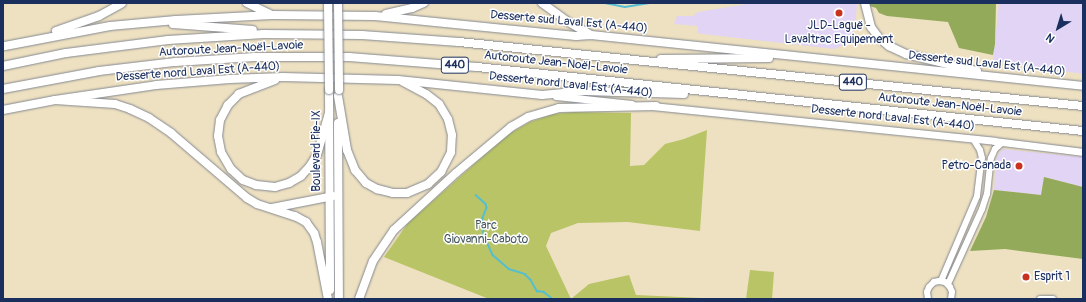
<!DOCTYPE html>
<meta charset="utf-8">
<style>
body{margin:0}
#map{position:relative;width:1086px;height:302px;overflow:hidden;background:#eee1c1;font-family:Pangolin,sans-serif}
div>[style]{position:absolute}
.built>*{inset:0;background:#e1d4f4}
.green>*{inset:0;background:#b8c465}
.forest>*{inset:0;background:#92aa5a}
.stream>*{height:1.5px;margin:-0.75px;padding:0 0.75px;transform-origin:0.75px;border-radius:0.75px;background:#55bed1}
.roads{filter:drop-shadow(0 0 1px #848890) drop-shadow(0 0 1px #848890)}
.secondary>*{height:6px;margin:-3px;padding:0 3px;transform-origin:3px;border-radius:3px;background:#fff}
.primary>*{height:7px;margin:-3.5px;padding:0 3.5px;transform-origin:3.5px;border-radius:3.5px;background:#fff}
.highway>*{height:8px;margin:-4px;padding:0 4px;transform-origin:4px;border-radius:4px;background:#fff}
.bridges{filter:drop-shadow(0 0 1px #848890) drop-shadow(0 0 1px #848890)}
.highway-bridge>*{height:8px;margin:-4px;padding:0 4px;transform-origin:4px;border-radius:4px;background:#fff}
.dots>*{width:11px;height:11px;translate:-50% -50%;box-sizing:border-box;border:2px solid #fff;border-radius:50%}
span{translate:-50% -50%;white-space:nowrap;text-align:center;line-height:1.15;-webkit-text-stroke:3px #fff;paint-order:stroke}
.shield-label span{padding:1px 3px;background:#fff;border:1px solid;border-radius:3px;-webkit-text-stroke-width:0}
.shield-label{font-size:11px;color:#1b2f5e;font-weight:700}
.street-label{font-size:12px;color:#1b2f5e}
.poi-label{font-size:12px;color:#1b2f5e}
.right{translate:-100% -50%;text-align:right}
.left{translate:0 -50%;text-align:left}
.park-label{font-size:12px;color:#4a5c60}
.frame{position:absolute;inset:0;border:4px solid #1b2f5e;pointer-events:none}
.north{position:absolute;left:1038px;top:8px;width:40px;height:40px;-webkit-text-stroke:3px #fff;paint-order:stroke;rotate:218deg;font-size:11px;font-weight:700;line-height:16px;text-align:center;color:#1b2f5e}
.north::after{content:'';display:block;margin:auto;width:14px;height:18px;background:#1b2f5e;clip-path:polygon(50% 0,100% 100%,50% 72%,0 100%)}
</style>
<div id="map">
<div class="built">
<div style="clip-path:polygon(753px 3px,857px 3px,855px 30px,845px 44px,835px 49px,703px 34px,697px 33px,698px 26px,674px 24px,677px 16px,693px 16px,698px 12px)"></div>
<div style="clip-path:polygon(999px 3px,1083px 3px,1083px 74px,993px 61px)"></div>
<div style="clip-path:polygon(1002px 149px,1083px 157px,1083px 187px,1044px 177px,1041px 195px,994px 190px,996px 159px)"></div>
</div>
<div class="green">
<div style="clip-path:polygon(573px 112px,631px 113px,630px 166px,644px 165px,665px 144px,684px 139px,707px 130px,700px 231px,628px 222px,578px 223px,551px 233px,546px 246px,571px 299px,489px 299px,384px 257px,408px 223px,507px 135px,530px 122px,553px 114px)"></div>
<div style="clip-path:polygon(750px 270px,774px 272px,772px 299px,746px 299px)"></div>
<div style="clip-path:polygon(629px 275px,636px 295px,723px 299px,571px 299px,589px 284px)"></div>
</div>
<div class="forest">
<div style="clip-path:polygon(870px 3px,996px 3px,995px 44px,993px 55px,959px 48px,948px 22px,887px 16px,879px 13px,876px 8px,870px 6px)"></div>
<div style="clip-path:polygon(1044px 177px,1083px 187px,1083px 259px,1005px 249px,970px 251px,986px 217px,994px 190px,1041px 195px)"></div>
</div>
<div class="stream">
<div style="left:605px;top:3px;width:20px;rotate:11deg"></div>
<div style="left:625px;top:7px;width:26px;rotate:-9deg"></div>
<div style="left:476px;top:195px;width:13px;rotate:42deg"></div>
<div style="left:486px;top:204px;width:4px;rotate:76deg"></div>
<div style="left:487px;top:208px;width:11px;rotate:112deg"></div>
<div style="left:483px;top:218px;width:17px;rotate:87deg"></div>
<div style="left:484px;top:235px;width:22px;rotate:66deg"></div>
<div style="left:493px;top:255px;width:21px;rotate:41deg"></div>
<div style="left:509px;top:269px;width:17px;rotate:17deg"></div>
<div style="left:525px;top:274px;width:8px;rotate:45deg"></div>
<div style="left:531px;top:280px;width:13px;rotate:61deg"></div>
<div style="left:537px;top:291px;width:7px;rotate:8deg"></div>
<div style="left:544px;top:292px;width:11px;rotate:38deg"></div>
</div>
<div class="roads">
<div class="secondary">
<div style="left:941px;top:281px;width:92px;rotate:-67deg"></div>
<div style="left:977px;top:196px;width:38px;rotate:-83deg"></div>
<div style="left:982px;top:158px;width:8px;rotate:-104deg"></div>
<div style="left:980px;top:150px;width:13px;rotate:-122deg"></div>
<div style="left:948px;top:284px;width:82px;rotate:-65.6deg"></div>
<div style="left:982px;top:209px;width:16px;rotate:-72deg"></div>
<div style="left:987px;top:194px;width:36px;rotate:-84deg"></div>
<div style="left:991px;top:158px;width:10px;rotate:-66deg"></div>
<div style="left:995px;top:149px;width:9px;rotate:-41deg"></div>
<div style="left:928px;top:299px;width:7px;rotate:-98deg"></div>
<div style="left:927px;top:292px;width:5px;rotate:-68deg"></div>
<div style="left:929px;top:287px;width:7px;rotate:-45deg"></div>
<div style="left:934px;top:282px;width:5px;rotate:-11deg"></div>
<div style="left:939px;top:281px;width:6px;rotate:9deg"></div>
<div style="left:945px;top:282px;width:7px;rotate:45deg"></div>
<div style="left:950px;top:287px;width:5px;rotate:68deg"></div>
<div style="left:952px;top:292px;width:7px;rotate:98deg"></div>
<div style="left:1040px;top:299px;width:13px"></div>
</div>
<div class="primary">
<div style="left:556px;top:96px;width:76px;rotate:6deg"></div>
<div style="left:652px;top:106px;width:344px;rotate:5.8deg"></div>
<div style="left:994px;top:141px;width:90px;rotate:7deg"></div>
</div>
<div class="highway">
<div style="left:247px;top:3px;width:25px;rotate:26deg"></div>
<div style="left:542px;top:3px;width:29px;rotate:36deg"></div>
<div style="left:565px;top:20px;width:30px;rotate:30deg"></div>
<div style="left:865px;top:3px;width:25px;rotate:76deg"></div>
<div style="left:871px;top:27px;width:14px;rotate:54deg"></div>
<div style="left:879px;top:38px;width:13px;rotate:39deg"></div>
<div style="left:889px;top:46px;width:19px;rotate:25deg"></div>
<div style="left:906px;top:54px;width:73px;rotate:13.5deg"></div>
<div style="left:386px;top:14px;width:27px;rotate:-13deg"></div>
<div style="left:412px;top:8px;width:13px;rotate:-23deg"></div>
<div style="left:173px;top:24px;width:80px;rotate:4.3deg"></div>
<div style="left:56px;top:31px;width:46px;rotate:-19.2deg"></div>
<div style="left:99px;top:16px;width:26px;rotate:-29deg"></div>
<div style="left:5px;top:46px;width:107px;rotate:-10.8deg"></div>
<div style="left:110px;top:26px;width:66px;rotate:-5.2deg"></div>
<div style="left:176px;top:20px;width:96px;rotate:-3deg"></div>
<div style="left:272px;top:15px;width:103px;rotate:0.6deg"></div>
<div style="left:375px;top:16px;width:202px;rotate:5.7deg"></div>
<div style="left:576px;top:36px;width:15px;rotate:-4deg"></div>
<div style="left:591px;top:35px;width:495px;rotate:5.9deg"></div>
<div style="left:661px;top:59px;width:108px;rotate:-0.5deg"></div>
<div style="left:3px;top:66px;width:64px;rotate:-11.7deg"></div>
<div style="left:66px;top:53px;width:103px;rotate:-7.3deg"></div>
<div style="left:168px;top:40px;width:96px;rotate:-3.6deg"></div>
<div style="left:264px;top:34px;width:98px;rotate:0.6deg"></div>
<div style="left:362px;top:35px;width:97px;rotate:4.1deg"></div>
<div style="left:459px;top:42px;width:627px;rotate:5.86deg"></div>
<div style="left:275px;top:80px;width:39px;rotate:159deg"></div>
<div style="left:239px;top:94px;width:16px;rotate:135deg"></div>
<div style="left:228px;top:105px;width:17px;rotate:118deg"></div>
<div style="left:220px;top:120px;width:16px;rotate:97deg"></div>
<div style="left:218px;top:136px;width:16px;rotate:79deg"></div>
<div style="left:221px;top:152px;width:20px;rotate:60deg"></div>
<div style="left:231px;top:169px;width:16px;rotate:43deg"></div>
<div style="left:243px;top:180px;width:14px;rotate:21deg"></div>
<div style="left:256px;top:185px;width:19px;rotate:6deg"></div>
<div style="left:275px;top:187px;width:15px;rotate:-16deg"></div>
<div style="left:289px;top:183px;width:14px;rotate:-30deg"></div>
<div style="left:301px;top:176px;width:13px;rotate:-48deg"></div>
<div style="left:310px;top:166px;width:13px;rotate:-58deg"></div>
<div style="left:317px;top:155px;width:44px;rotate:-74.1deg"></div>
<div style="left:3px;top:89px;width:98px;rotate:-10.6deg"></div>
<div style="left:99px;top:71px;width:77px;rotate:-6.8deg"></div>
<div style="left:175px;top:62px;width:80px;rotate:-3.6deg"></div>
<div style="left:255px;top:57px;width:94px"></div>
<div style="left:349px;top:57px;width:128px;rotate:4.5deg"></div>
<div style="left:477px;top:67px;width:609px;rotate:6.03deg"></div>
<div style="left:329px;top:90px;width:200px;rotate:89.7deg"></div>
<div style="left:338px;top:96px;width:55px;rotate:80.5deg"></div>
<div style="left:347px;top:150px;width:22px;rotate:68deg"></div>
<div style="left:355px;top:170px;width:17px;rotate:50deg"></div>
<div style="left:366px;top:183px;width:13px;rotate:29deg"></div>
<div style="left:377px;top:189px;width:16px;rotate:14deg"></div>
<div style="left:393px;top:193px;width:14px"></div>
<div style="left:407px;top:193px;width:23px;rotate:-23deg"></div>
<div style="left:428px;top:184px;width:18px;rotate:-43deg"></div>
<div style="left:441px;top:172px;width:22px;rotate:-63deg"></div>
<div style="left:451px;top:152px;width:17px;rotate:-87deg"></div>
<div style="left:452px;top:135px;width:16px;rotate:-104deg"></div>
<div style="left:448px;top:119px;width:17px;rotate:-121deg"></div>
<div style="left:439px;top:104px;width:16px;rotate:-142deg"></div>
<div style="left:426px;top:94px;width:26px;rotate:-152deg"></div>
<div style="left:55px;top:100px;width:102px;rotate:-8.4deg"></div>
<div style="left:156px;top:85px;width:74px;rotate:-4.6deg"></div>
<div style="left:230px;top:79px;width:53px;rotate:-2.2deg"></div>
<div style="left:283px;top:77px;width:115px;rotate:1.5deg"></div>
<div style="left:398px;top:80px;width:145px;rotate:5.9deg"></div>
<div style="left:542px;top:95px;width:43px;rotate:-5.3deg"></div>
<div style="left:585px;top:91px;width:99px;rotate:1.7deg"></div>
<div style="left:3px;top:110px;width:53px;rotate:-10.9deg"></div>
<div style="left:55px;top:100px;width:60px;rotate:3.8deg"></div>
<div style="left:115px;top:104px;width:16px;rotate:18deg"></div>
<div style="left:130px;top:109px;width:21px;rotate:25deg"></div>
<div style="left:149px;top:118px;width:27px;rotate:34deg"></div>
<div style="left:171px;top:133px;width:100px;rotate:40.5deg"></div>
<div style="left:247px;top:198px;width:12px;rotate:31deg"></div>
<div style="left:257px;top:204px;width:40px;rotate:18deg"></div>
<div style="left:295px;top:216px;width:13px;rotate:29deg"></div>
<div style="left:306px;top:222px;width:14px;rotate:54deg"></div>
<div style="left:314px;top:233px;width:9px;rotate:72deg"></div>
<div style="left:317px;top:242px;width:58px;rotate:79.1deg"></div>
<div style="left:338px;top:123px;width:176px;rotate:89.7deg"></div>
<div style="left:272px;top:208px;width:62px;rotate:-11.1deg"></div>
<div style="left:359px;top:299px;width:40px;rotate:-69.8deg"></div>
<div style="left:373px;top:261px;width:37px;rotate:-56deg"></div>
<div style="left:394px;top:230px;width:84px;rotate:-42.6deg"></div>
<div style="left:456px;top:173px;width:72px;rotate:-39.9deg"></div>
<div style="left:511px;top:127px;width:20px;rotate:-30deg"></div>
<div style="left:528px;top:117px;width:32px;rotate:-16deg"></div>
<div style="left:559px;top:108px;width:97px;rotate:-1.2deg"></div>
</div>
</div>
<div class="bridges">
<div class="highway-bridge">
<div style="left:328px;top:3px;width:87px;rotate:89.3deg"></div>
<div style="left:338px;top:3px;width:87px;rotate:89.3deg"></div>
</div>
</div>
<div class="dots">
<div style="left:839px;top:13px;background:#c8321e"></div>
<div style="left:1019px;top:166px;background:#c8321e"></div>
<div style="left:1026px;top:277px;background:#c8321e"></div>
</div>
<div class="shield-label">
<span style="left:455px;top:65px">440</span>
<span style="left:853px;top:82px">440</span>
</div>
<div class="street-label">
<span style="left:569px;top:22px;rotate:5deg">Desserte sud Laval Est (A-440)</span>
<span style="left:231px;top:49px;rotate:-3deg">Autoroute Jean-Noël-Lavoie</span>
<span style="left:556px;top:63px;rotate:6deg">Autoroute Jean-Noël-Lavoie</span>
<span style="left:987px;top:64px;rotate:6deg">Desserte sud Laval Est (A-440)</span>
<span style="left:198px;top:72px;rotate:-4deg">Desserte nord Laval Est (A-440)</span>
<span style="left:571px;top:85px;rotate:6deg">Desserte nord Laval Est (A-440)</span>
<span style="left:950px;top:105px;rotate:6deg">Autoroute Jean-Noël-Lavoie</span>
<span style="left:893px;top:118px;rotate:6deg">Desserte nord Laval Est (A-440)</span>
<span style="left:317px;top:151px;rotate:-90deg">Boulevard Pie-IX</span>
</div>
<div class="poi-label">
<span style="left:839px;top:33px">JLD-Laguë -<br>Lavaltrac Equipement</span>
<span class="right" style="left:1011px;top:166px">Petro-Canada</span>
<span class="left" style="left:1034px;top:277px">Esprit 1</span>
</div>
<div class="park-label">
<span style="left:486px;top:233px">Parc<br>Giovanni-Caboto</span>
</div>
<div class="frame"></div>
<div class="north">N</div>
</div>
